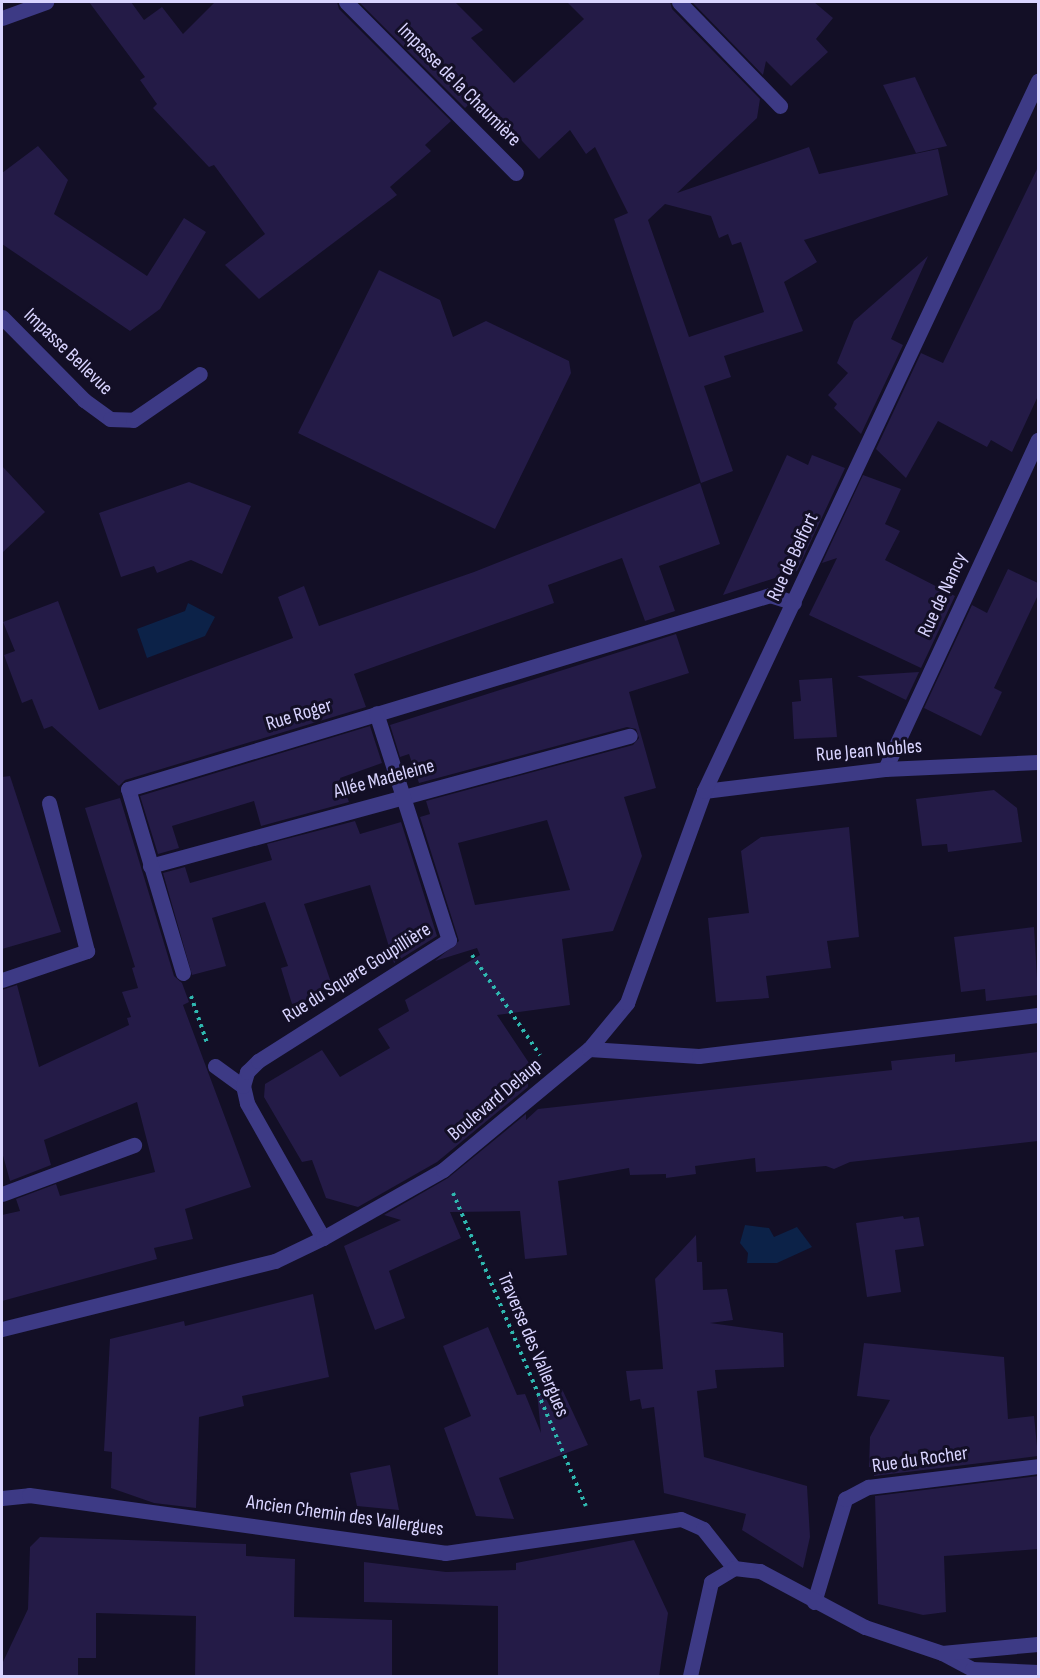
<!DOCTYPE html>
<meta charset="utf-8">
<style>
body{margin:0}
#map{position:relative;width:1040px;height:1678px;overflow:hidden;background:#130f26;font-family:"Sofia Sans Condensed",sans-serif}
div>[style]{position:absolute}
.water>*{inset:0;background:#0c2248}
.building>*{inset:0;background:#241b47}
.path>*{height:4px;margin-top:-2px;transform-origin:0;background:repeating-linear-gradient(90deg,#2fb8b0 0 3px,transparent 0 7.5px)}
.lane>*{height:15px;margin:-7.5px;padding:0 7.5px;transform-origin:7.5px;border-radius:7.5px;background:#3d3a85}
.street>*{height:15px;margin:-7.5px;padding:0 7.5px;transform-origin:7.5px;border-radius:7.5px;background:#3d3a85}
span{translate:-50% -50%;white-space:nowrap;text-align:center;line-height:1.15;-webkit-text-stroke:6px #130f26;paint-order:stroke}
.street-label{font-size:20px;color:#d9d4ff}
.frame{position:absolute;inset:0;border:3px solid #d9d4ff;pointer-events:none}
</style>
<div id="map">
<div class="water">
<div style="clip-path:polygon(188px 603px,215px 617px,205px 636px,147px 658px,137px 629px,185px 611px)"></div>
<div style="clip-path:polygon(745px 1225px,769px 1228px,774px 1237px,797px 1227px,812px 1247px,777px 1263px,747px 1263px,748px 1253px,740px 1243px)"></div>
</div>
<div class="building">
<div style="clip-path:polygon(89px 2px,131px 2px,144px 20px,162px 7px,183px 34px,215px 2px,337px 2px,339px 9px,451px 121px,425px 145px,431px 151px,390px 187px,397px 195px,259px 299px,225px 265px,265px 234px,214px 165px,209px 167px,153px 108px,157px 104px,140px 80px,145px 77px)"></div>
<div style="clip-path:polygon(evenodd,359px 2px,455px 2px,483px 30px,471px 38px,514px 83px,584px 19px,567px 2px,670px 2px,672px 9px,760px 99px,757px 118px,677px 193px,809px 147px,819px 174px,938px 149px,948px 195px,804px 240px,817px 262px,784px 282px,803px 331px,724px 356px,731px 377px,704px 386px,733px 471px,701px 483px,614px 219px,628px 213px,595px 147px,586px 154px,570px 130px,539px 159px,479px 95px,465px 108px,359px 2px,665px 204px,711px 216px,719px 238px,728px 234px,732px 245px,741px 242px,764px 312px,689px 337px,648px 220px,665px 204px)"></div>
<div style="clip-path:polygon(692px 2px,814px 2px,833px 18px,816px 39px,828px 52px,791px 86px,766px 61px,763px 75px)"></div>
<div style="clip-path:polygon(915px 77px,947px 146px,916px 153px,883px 85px)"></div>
<div style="clip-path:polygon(38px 146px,68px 180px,54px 214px,147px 276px,184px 218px,206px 232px,160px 309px,130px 331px,2px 244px,2px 173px)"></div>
<div style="clip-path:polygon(1038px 167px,1038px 396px,1012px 452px,991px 440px,987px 447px,938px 421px,906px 478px,876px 449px,921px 353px,943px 363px)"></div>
<div style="clip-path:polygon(928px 256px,891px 339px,903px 345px,861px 434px,834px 408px,837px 404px,828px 395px,848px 373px,837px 363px,854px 321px)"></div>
<div style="clip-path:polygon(379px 270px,440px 300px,453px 337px,486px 321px,569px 361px,571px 373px,495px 529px,298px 433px)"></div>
<div style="clip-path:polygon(787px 455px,808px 465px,812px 455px,845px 468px,797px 571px,788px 574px,787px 560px,778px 577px,723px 595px)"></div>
<div style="clip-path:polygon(2px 466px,45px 512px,2px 553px)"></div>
<div style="clip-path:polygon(863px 475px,901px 489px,885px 524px,900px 531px,885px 560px,955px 596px,921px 668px,809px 615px,837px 558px,822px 563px)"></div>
<div style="clip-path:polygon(189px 482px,251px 506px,222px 574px,191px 560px,157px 573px,154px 566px,121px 577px,99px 513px)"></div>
<div style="clip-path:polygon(700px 483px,720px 544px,659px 566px,675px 611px,645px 621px,622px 558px,548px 585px,554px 603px,354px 674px,366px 707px,125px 780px,119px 786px,52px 726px,44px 729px,32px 699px,22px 703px,4px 655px,15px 651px,3px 622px,58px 601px,99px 710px,293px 638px,278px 597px,304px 586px,319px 626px,474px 572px)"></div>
<div style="clip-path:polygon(1008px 569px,1038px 583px,1038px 595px,994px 688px,1002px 692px,981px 736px,924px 708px,972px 605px,987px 613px)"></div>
<div style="clip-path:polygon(evenodd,676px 634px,689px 673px,629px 692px,656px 788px,624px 797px,642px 856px,613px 931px,562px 939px,570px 1005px,497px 1015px,529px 1063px,528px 1087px,437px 1162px,358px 1207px,326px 1198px,312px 1160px,302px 1162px,264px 1097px,265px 1084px,322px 1050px,340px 1077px,390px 1048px,378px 1029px,409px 1011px,405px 1000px,480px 955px,477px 948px,435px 961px,459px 941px,420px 817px,430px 814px,426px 801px,633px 745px,639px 738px,636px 729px,627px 727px,419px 783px,409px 754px,400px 757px,390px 725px,676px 634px,547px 820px,570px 890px,475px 905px,458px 843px,547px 820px)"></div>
<div style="clip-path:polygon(919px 672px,906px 700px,857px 676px)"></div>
<div style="clip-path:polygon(832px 678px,837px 737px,794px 739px,792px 702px,801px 701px,799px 680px)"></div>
<div style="clip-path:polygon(370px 726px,382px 763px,340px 778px,349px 802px,261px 826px,254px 801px,172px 826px,179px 848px,158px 854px,140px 796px)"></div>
<div style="clip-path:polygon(10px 776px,61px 932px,2px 949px,2px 777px)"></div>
<div style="clip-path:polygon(994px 790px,1017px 808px,1022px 842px,948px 852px,947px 844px,922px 846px,916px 799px)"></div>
<div style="clip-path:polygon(120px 798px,174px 976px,182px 983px,189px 1002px,183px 1005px,251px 1187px,185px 1209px,193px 1239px,154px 1248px,157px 1259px,2px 1301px,2px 1215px,20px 1211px,16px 1199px,56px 1184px,60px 1196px,155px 1172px,137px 1102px,44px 1140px,51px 1165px,10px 1181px,2px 1152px,2px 990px,17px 985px,39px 1067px,129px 1025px,127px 1018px,131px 1017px,122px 992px,138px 988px,132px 968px,135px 967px,85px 808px)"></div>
<div style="clip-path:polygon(355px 821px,360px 834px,401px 822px,437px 936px,394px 963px,370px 885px,304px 904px,334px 991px,292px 1004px,281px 968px,288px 966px,265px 902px,212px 918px,226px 966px,192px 975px,163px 873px,185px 867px,190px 883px,272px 860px,267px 844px)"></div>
<div style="clip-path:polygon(849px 827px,859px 937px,827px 941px,831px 968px,766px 976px,769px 998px,716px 1002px,708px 918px,749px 913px,741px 851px,761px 837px)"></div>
<div style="clip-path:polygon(1034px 927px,1038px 995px,986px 1001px,985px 989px,961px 992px,954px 937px)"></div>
<div style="clip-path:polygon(1038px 1052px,1038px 1141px,850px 1162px,834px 1169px,826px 1166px,756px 1172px,755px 1158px,695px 1166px,696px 1174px,666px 1178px,666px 1174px,630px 1175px,629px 1168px,558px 1181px,567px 1255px,525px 1259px,520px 1211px,450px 1212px,461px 1238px,389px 1271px,405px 1318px,375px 1330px,344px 1246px,401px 1220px,384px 1215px,448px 1178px,526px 1114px,526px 1120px,538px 1109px,892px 1070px,891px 1061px,955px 1054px,955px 1062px)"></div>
<div style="clip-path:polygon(903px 1216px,904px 1219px,919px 1217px,924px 1246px,895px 1250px,901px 1292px,867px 1297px,856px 1223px)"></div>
<div style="clip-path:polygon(696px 1235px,697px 1262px,702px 1262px,703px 1290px,727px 1289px,733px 1320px,710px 1323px,783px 1333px,784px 1367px,715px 1370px,717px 1388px,697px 1391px,704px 1457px,807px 1486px,810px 1537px,803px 1568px,742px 1530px,746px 1514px,664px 1493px,654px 1407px,642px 1409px,640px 1399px,630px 1401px,626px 1371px,663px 1369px,655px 1279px)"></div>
<div style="clip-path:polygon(313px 1294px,329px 1377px,242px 1396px,244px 1406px,199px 1417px,196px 1508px,154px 1503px,111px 1488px,112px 1452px,104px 1451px,110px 1339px,184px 1321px,185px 1326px)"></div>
<div style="clip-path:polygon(488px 1327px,517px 1395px,525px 1394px,541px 1433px,537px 1392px,562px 1389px,588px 1445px,499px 1478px,514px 1519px,476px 1516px,444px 1428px,471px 1416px,443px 1346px)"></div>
<div style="clip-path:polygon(864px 1343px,1004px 1357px,1008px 1419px,1034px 1416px,1038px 1456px,874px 1476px,874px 1467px,869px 1467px,870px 1437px,890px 1400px,857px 1396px)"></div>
<div style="clip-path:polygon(390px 1465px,399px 1510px,357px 1506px,350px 1473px)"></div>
<div style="clip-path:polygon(1038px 1476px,1038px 1549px,944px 1556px,946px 1612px,923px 1615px,878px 1604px,875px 1496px)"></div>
<div style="clip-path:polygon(40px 1537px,246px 1544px,246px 1556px,295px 1559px,294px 1617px,392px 1620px,392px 1677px,195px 1677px,196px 1616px,96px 1613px,96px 1658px,78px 1658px,78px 1677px,2px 1677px,2px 1664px,28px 1609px,30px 1547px)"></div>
<div style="clip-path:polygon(634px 1540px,668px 1613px,659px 1677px,498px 1677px,498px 1606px,364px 1602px,364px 1562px,446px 1572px,516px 1570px,516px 1563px)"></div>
</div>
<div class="path">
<div style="left:472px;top:955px;width:121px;rotate:55.8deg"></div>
<div style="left:191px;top:996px;width:50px;rotate:71.2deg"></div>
<div style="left:453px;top:1193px;width:340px;rotate:67deg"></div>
</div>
<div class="lane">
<div style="left:2px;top:980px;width:90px;rotate:-18.8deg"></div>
<div style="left:87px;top:951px;width:153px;rotate:-104.4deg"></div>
</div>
<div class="street">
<div style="left:346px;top:2px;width:241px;rotate:45.2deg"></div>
<div style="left:679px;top:2px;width:145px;rotate:45.8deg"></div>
<div style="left:2px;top:18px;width:47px;rotate:-20deg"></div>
<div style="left:2px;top:317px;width:117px;rotate:45.3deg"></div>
<div style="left:84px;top:400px;width:32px;rotate:36deg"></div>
<div style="left:110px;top:419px;width:23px;rotate:2deg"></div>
<div style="left:133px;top:420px;width:81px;rotate:-34.5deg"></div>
<div style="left:885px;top:769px;width:363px;rotate:-65.1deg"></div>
<div style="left:704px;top:791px;width:182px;rotate:-6.9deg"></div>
<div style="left:885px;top:769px;width:153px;rotate:-2.6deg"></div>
<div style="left:150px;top:866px;width:497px;rotate:-15.2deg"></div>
<div style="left:183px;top:973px;width:192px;rotate:-106.6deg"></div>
<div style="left:128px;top:789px;width:671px;rotate:-16.81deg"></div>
<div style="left:770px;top:595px;width:25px;rotate:18deg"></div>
<div style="left:589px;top:1049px;width:110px;rotate:3.6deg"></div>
<div style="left:699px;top:1056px;width:341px;rotate:-6.9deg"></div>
<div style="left:215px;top:1066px;width:34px;rotate:36deg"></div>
<div style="left:2px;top:1194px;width:141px;rotate:-20.4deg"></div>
<div style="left:323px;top:1238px;width:155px;rotate:-119.4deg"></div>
<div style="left:247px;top:1103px;width:17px;rotate:-103deg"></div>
<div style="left:243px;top:1086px;width:15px;rotate:-74deg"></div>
<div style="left:247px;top:1072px;width:16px;rotate:-45deg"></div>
<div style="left:258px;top:1061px;width:226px;rotate:-32.4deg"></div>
<div style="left:449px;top:940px;width:238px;rotate:-107.8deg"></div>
<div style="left:2px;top:1329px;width:281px;rotate:-14deg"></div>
<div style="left:275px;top:1261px;width:53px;rotate:-25.6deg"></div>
<div style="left:323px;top:1238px;width:138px;rotate:-29.5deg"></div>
<div style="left:443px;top:1170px;width:190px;rotate:-39.7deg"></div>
<div style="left:589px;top:1049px;width:60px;rotate:-50.4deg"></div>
<div style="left:627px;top:1003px;width:226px;rotate:-70deg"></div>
<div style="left:704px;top:791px;width:785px;rotate:-64.81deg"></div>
<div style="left:2px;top:1498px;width:27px;rotate:-6deg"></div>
<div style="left:29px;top:1495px;width:420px;rotate:7.9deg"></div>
<div style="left:445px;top:1553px;width:238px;rotate:-8.2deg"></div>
<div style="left:681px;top:1519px;width:24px;rotate:24deg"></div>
<div style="left:703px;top:1529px;width:50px;rotate:51.5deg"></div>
<div style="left:814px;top:1602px;width:108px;rotate:-73.2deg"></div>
<div style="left:845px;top:1499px;width:26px;rotate:-28deg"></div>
<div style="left:868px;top:1487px;width:171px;rotate:-7deg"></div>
<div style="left:942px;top:1653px;width:34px;rotate:28deg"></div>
<div style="left:972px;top:1669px;width:66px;rotate:2.6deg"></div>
<div style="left:690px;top:1676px;width:96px;rotate:-77.4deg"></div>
<div style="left:711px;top:1582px;width:27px;rotate:-31deg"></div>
<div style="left:734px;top:1568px;width:26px;rotate:7deg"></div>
<div style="left:760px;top:1571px;width:119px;rotate:28.1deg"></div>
<div style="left:865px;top:1627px;width:81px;rotate:18.7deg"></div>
<div style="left:942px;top:1653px;width:96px;rotate:-5.4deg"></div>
</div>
<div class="street-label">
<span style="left:459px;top:85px;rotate:45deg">Impasse de la Chaumière</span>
<span style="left:68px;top:352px;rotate:44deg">Impasse Bellevue</span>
<span style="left:793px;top:557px;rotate:-65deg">Rue de Belfort</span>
<span style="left:943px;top:595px;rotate:-65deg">Rue de Nancy</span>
<span style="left:299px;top:715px;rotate:-17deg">Rue Roger</span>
<span style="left:869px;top:751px;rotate:-5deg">Rue Jean Nobles</span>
<span style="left:384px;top:779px;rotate:-15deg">Allée Madeleine</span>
<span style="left:357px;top:973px;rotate:-32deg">Rue du Square Goupillière</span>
<span style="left:495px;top:1100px;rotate:-40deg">Boulevard Delaup</span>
<span style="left:533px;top:1345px;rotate:67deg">Traverse des Vallergues</span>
<span style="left:920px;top:1460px;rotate:-8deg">Rue du Rocher</span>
<span style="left:345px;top:1516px;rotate:8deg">Ancien Chemin des Vallergues</span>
</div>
<div class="frame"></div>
</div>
